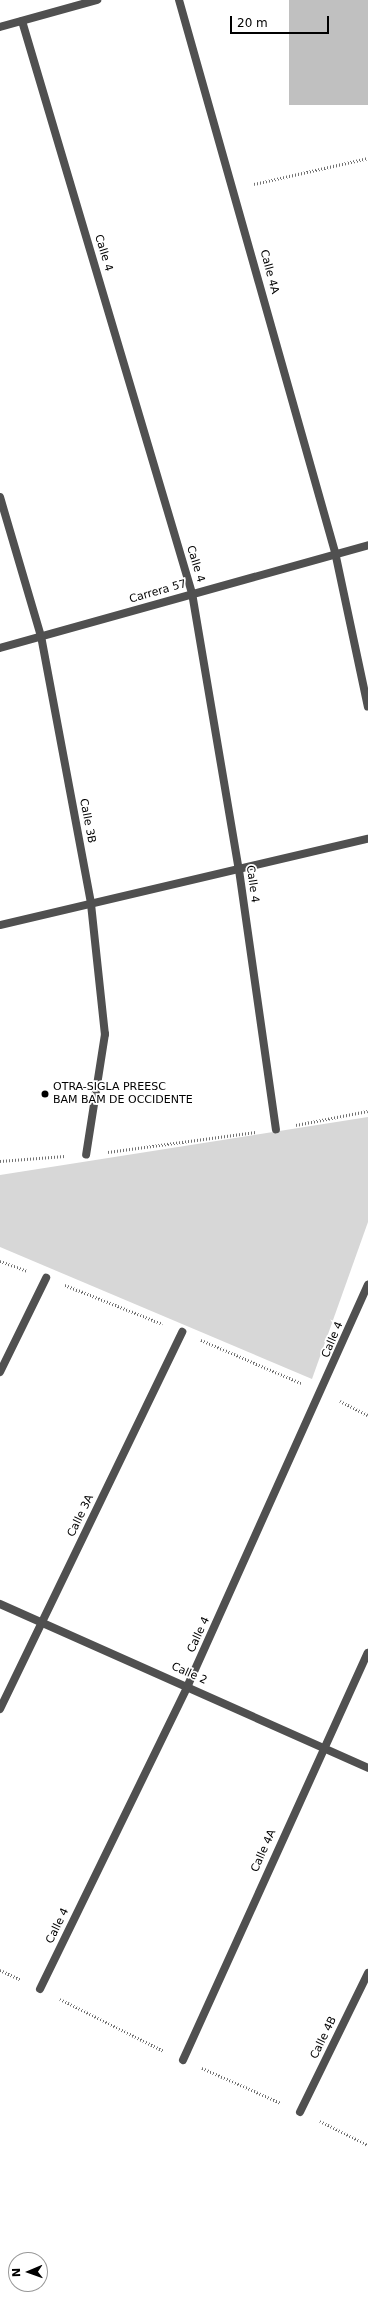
<!DOCTYPE html>
<style>
body{margin:0}
#map{position:relative;width:368px;height:2300px;overflow:hidden;background:#fff;font-family:"DejaVu Sans",sans-serif}
div>[style]{position:absolute}
.green>*{inset:0;background:#d7d7d7}
.building>*{inset:0;background:#c0c0c0;transform-origin:0 0}
.path>*{height:2.5px;margin-top:-1.25px;transform-origin:0;background:repeating-linear-gradient(90deg,#727272 0 1px,transparent 0 3px)}
.street>*{height:8px;margin:-4px;padding:0 4px;transform-origin:4px;border-radius:4px;background:#505050}
.dots>*{width:11px;height:11px;translate:-50% -50%;box-sizing:border-box;border:2px solid #fff;border-radius:50%}
span{translate:-50% -50%;white-space:nowrap;text-align:center;line-height:1.15;-webkit-text-stroke:3.5px #fff;paint-order:stroke}
.street-label{font-size:11px;color:#000}
.poi-label{font-size:11px;color:#000}
.left{translate:0 -50%;text-align:left}
.north{position:absolute;left:8px;top:2252px;width:40px;height:40px;box-sizing:border-box;background:#fff;border:1px solid #999;border-radius:50%;rotate:268deg;font-size:11px;font-weight:700;line-height:16px;text-align:center;color:#000}
.north::after{content:'';display:block;margin:auto;width:14px;height:18px;background:#000;clip-path:polygon(50% 0,100% 100%,50% 72%,0 100%)}
.scale{position:absolute;left:230px;top:16px;width:99px;height:18px;box-sizing:border-box;border:2px solid #000;border-top:0;padding-left:5px;font-size:12px;line-height:14px;white-space:nowrap;color:#000;-webkit-text-stroke:3px #fff;paint-order:stroke}
</style>
<div id="map">
<div class="green">
<div style="clip-path:polygon(368px 1117px,368px 1222px,312px 1379px,0 1247px,0 1175px)"></div>
</div>
<div class="building">
<div style="left:289px;top:0;width:79px;height:105px"></div>
</div>
<div class="path">
<div style="left:254px;top:184px;width:117px;rotate:-12.8deg"></div>
<div style="left:296px;top:1125px;width:73px;rotate:-11deg"></div>
<div style="left:108px;top:1152px;width:149px;rotate:-7.7deg"></div>
<div style="left:0;top:1161px;width:65px;rotate:-4.4deg"></div>
<div style="left:0;top:1261px;width:29px;rotate:20deg"></div>
<div style="left:65px;top:1285px;width:105px;rotate:21.7deg"></div>
<div style="left:201px;top:1340px;width:109px;rotate:23.3deg"></div>
<div style="left:340px;top:1401px;width:31px;rotate:27deg"></div>
<div style="left:0;top:1970px;width:23px;rotate:25deg"></div>
<div style="left:60px;top:1999px;width:116px;rotate:26.6deg"></div>
<div style="left:202px;top:2068px;width:86px;rotate:23.9deg"></div>
<div style="left:320px;top:2121px;width:54px;rotate:26.6deg"></div>
</div>
<div class="street">
<div style="left:179px;top:0;width:574px;rotate:74.22deg"></div>
<div style="left:335px;top:552px;width:158px;rotate:78deg"></div>
<div style="left:22px;top:21px;width:597px;rotate:73.45deg"></div>
<div style="left:192px;top:593px;width:281px;rotate:80.4deg"></div>
<div style="left:239px;top:870px;width:262px;rotate:81.9deg"></div>
<div style="left:0;top:27px;width:101px;rotate:-15.6deg"></div>
<div style="left:0;top:497px;width:145px;rotate:73.6deg"></div>
<div style="left:41px;top:636px;width:273px;rotate:79.4deg"></div>
<div style="left:91px;top:904px;width:131px;rotate:83.9deg"></div>
<div style="left:105px;top:1034px;width:122px;rotate:98.9deg"></div>
<div style="left:0;top:648px;width:382px;rotate:-15.6deg"></div>
<div style="left:0;top:925px;width:378px;rotate:-13.2deg"></div>
<div style="left:0;top:1372px;width:105px;rotate:-63.9deg"></div>
<div style="left:0;top:1604px;width:403px;rotate:24deg"></div>
<div style="left:0;top:1709px;width:419px;rotate:-64.2deg"></div>
<div style="left:40px;top:1989px;width:338px;rotate:-64deg"></div>
<div style="left:188px;top:1685px;width:439px;rotate:-65.8deg"></div>
<div style="left:183px;top:2060px;width:447px;rotate:-65.6deg"></div>
<div style="left:300px;top:2112px;width:155px;rotate:-63.9deg"></div>
</div>
<div class="dots">
<div style="left:45px;top:1094px;background:#000"></div>
</div>
<div class="street-label">
<span style="left:103px;top:253px;rotate:73deg">Calle 4</span>
<span style="left:269px;top:272px;rotate:75deg">Calle 4A</span>
<span style="left:195px;top:564px;rotate:73deg">Calle 4</span>
<span style="left:158px;top:592px;rotate:-16deg">Carrera 57</span>
<span style="left:87px;top:821px;rotate:79deg">Calle 3B</span>
<span style="left:252px;top:884px;rotate:82deg">Calle 4</span>
<span style="left:333px;top:1340px;rotate:-67deg">Calle 4</span>
<span style="left:81px;top:1516px;rotate:-64deg">Calle 3A</span>
<span style="left:199px;top:1635px;rotate:-65deg">Calle 4</span>
<span style="left:189px;top:1674px;rotate:24deg">Calle 2</span>
<span style="left:264px;top:1851px;rotate:-66deg">Calle 4A</span>
<span style="left:58px;top:1926px;rotate:-64deg">Calle 4</span>
<span style="left:324px;top:2038px;rotate:-64deg">Calle 4B</span>
</div>
<div class="poi-label">
<span class="left" style="left:53px;top:1094px">OTRA-SIGLA PREESC<br>BAM BAM DE OCCIDENTE</span>
</div>
<div class="north">N</div>
<div class="scale">20 m</div>
</div>
